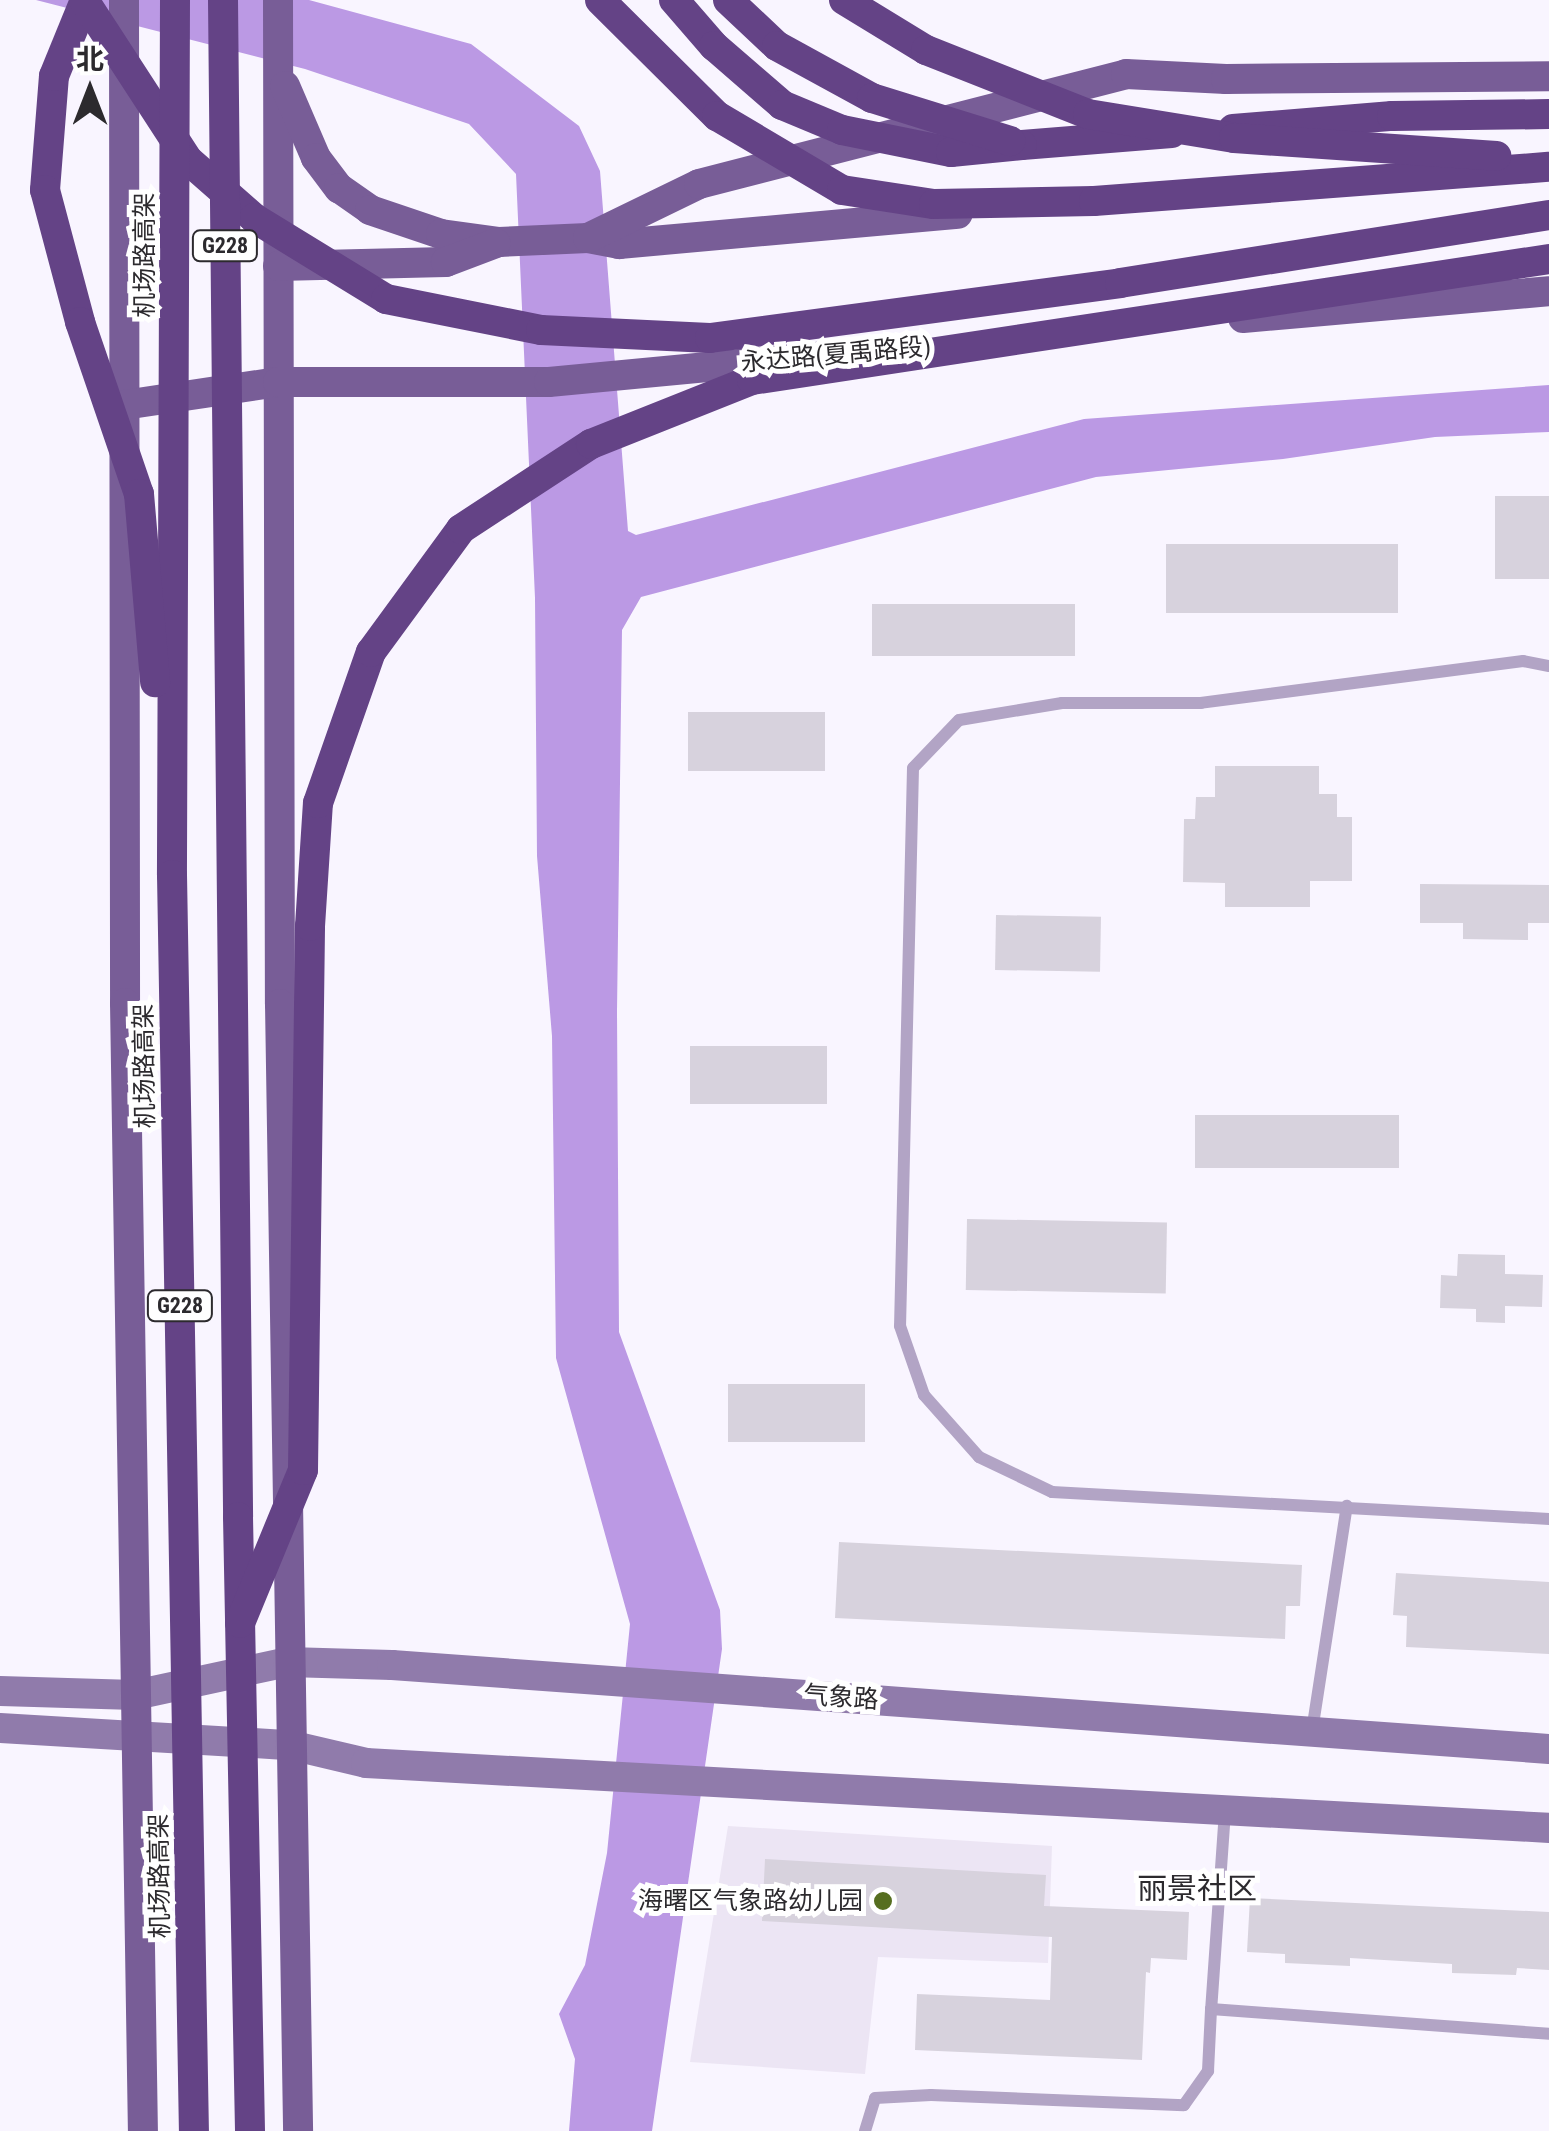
<!DOCTYPE html>
<meta charset="utf-8">
<style>
body{margin:0}
#map{position:relative;width:1549px;height:2131px;overflow:hidden;background:#f9f5ff;font-family:"Roboto Condensed","Noto Sans SC",sans-serif}
div>[style]{position:absolute}
.built>*{inset:0;background:#ece5f4}
.water>*{inset:0;background:#bb99e4}
.building>*{inset:0;background:#d7d2dd;transform-origin:0 0}
.lane>*{height:12px;margin:-6px;padding:0 6px;transform-origin:6px;border-radius:6px;background:#b2a4c5}
.secondary>*{height:30px;margin:-15px;padding:0 15px;transform-origin:15px;border-radius:15px;background:#907bab}
.primary>*{height:30px;margin:-15px;padding:0 15px;transform-origin:15px;border-radius:15px;background:#785d97}
.highway>*{height:30px;margin:-15px;padding:0 15px;transform-origin:15px;border-radius:15px;background:#644386}
.highway-bridge>*{height:30px;margin:-15px;padding:0 15px;transform-origin:15px;border-radius:15px;background:#644386}
.dots>*{width:28px;height:28px;translate:-50% -50%;box-sizing:border-box;border:5px solid #fff;border-radius:50%}
span{translate:-50% -50%;white-space:nowrap;text-align:center;line-height:1.15;-webkit-text-stroke:10px #fff;paint-order:stroke}
.shield-label span{padding:2px 8px;background:#fff;border:2px solid;border-radius:8px;-webkit-text-stroke-width:0}
.shield-label{font-size:22px;color:#2c2a2e;font-weight:700}
.street-label{font-size:25px;color:#2c2a2e}
.poi-label{font-size:25px;color:#2c2a2e}
.right{translate:-100% -50%;text-align:right}
.quarter-label{font-size:30px;color:#2c2a2e}
.north{position:absolute;left:40px;top:40px;width:100px;height:100px;-webkit-text-stroke:8px #fff;paint-order:stroke;rotate:0deg;font-size:28px;font-weight:700;line-height:40px;text-align:center;color:#2c2a2e}
.north::after{content:'';display:block;margin:auto;width:35px;height:45px;background:#2c2a2e;clip-path:polygon(50% 0,100% 100%,50% 72%,0 100%)}
</style>
<div id="map">
<div class="built">
<div style="clip-path:polygon(728px 1826px,1052px 1846px,1048px 1963px,878px 1957px,865px 2074px,690px 2062px)"></div>
</div>
<div class="water">
<div style="clip-path:polygon(36px 0,309px 0,471px 44px,579px 126px,600px 171px,628px 531px,636px 535px,1084px 419px,1549px 385px,1549px 432px,1435px 437px,1283px 459px,1096px 477px,641px 597px,622px 630px,617px 1012px,619px 1332px,720px 1610px,722px 1649px,652px 2131px,569px 2131px,575px 2059px,559px 2014px,585px 1965px,607px 1853px,630px 1624px,556px 1358px,552px 1036px,537px 856px,535px 598px,516px 174px,469px 124px,305px 69px)"></div>
</div>
<div class="building">
<div style="left:1495px;top:496px;width:54px;height:83px"></div>
<div style="left:1166px;top:544px;width:232px;height:69px"></div>
<div style="left:872px;top:604px;width:203px;height:52px"></div>
<div style="left:688px;top:712px;width:137px;height:59px"></div>
<div style="clip-path:polygon(1215px 766px,1319px 766px,1319px 794px,1337px 794px,1337px 817px,1352px 817px,1352px 881px,1310px 881px,1310px 907px,1225px 907px,1225px 883px,1183px 882px,1184px 819px,1195px 819px,1196px 797px,1215px 797px)"></div>
<div style="clip-path:polygon(1420px 884px,1549px 885px,1549px 923px,1528px 923px,1528px 940px,1463px 939px,1463px 923px,1420px 923px)"></div>
<div style="left:996px;top:915px;width:105px;height:55px;rotate:1deg"></div>
<div style="left:690px;top:1046px;width:137px;height:58px"></div>
<div style="left:1195px;top:1115px;width:204px;height:53px"></div>
<div style="left:967px;top:1219px;width:200px;height:71px;rotate:1deg"></div>
<div style="clip-path:polygon(1458px 1254px,1505px 1255px,1505px 1274px,1543px 1275px,1542px 1307px,1505px 1306px,1505px 1323px,1476px 1322px,1476px 1309px,1440px 1308px,1441px 1275px,1457px 1276px)"></div>
<div style="left:728px;top:1384px;width:137px;height:58px"></div>
<div style="clip-path:polygon(839px 1542px,1302px 1565px,1300px 1606px,1286px 1606px,1285px 1639px,835px 1618px)"></div>
<div style="clip-path:polygon(1396px 1573px,1549px 1582px,1549px 1654px,1406px 1647px,1407px 1616px,1393px 1615px)"></div>
<div style="clip-path:polygon(765px 1859px,1046px 1875px,1044px 1906px,1189px 1912px,1187px 1960px,1151px 1958px,1150px 1973px,1146px 1972px,1142px 2060px,915px 2050px,917px 1994px,1050px 2000px,1052px 1937px,762px 1921px)"></div>
<div style="clip-path:polygon(1250px 1898px,1549px 1912px,1549px 1970px,1517px 1968px,1516px 1975px,1452px 1973px,1452px 1964px,1350px 1958px,1350px 1966px,1285px 1963px,1285px 1954px,1247px 1952px)"></div>
</div>
<div class="lane">
<div style="left:1549px;top:666px;width:26px;rotate:-169deg"></div>
<div style="left:1523px;top:661px;width:325px;rotate:172.6deg"></div>
<div style="left:1201px;top:703px;width:139px;rotate:180deg"></div>
<div style="left:1062px;top:703px;width:104px;rotate:170.6deg"></div>
<div style="left:959px;top:720px;width:66px;rotate:133.8deg"></div>
<div style="left:913px;top:768px;width:558px;rotate:91.33deg"></div>
<div style="left:900px;top:1326px;width:73px;rotate:70.8deg"></div>
<div style="left:924px;top:1395px;width:83px;rotate:48.4deg"></div>
<div style="left:979px;top:1457px;width:81px;rotate:25.6deg"></div>
<div style="left:1052px;top:1492px;width:498px;rotate:3.1deg"></div>
<div style="left:1312px;top:1731px;width:228px;rotate:-81.2deg"></div>
<div style="left:1225px;top:1811px;width:198px;rotate:94deg"></div>
<div style="left:1211px;top:2009px;width:339px;rotate:4.2deg"></div>
<div style="left:865px;top:2131px;width:34px;rotate:-73deg"></div>
<div style="left:875px;top:2098px;width:56px;rotate:-3.1deg"></div>
<div style="left:931px;top:2095px;width:253px;rotate:2.3deg"></div>
<div style="left:1184px;top:2105px;width:42px;rotate:-54.8deg"></div>
<div style="left:1208px;top:2071px;width:62px;rotate:-87.2deg"></div>
</div>
<div class="secondary">
<div style="left:0;top:1691px;width:135px;rotate:1.7deg"></div>
<div style="left:135px;top:1695px;width:157px;rotate:-12.2deg"></div>
<div style="left:288px;top:1662px;width:104px;rotate:1.7deg"></div>
<div style="left:392px;top:1665px;width:1160px;rotate:4.15deg"></div>
<div style="left:0;top:1728px;width:290px;rotate:3.4deg"></div>
<div style="left:290px;top:1745px;width:78px;rotate:13.3deg"></div>
<div style="left:366px;top:1763px;width:1185px;rotate:3.14deg"></div>
</div>
<div class="primary">
<div style="left:124px;top:0;width:1003px;rotate:89.94deg"></div>
<div style="left:125px;top:1003px;width:1128px;rotate:89.09deg"></div>
<div style="left:278px;top:0;width:1004px;rotate:89.89deg"></div>
<div style="left:280px;top:1004px;width:1127px;rotate:89.08deg"></div>
<div style="left:285px;top:86px;width:78px;rotate:66.7deg"></div>
<div style="left:316px;top:158px;width:38px;rotate:53deg"></div>
<div style="left:339px;top:188px;width:38px;rotate:35deg"></div>
<div style="left:370px;top:210px;width:75px;rotate:18.7deg"></div>
<div style="left:441px;top:234px;width:59px;rotate:7.9deg"></div>
<div style="left:499px;top:242px;width:89px;rotate:-2.6deg"></div>
<div style="left:588px;top:238px;width:32px;rotate:11deg"></div>
<div style="left:619px;top:244px;width:340px;rotate:-5.1deg"></div>
<div style="left:588px;top:238px;width:123px;rotate:-25.9deg"></div>
<div style="left:699px;top:184px;width:441px;rotate:-14.4deg"></div>
<div style="left:1126px;top:74px;width:100px;rotate:2.9deg"></div>
<div style="left:1226px;top:79px;width:323px;rotate:-0.5deg"></div>
<div style="left:278px;top:266px;width:168px;rotate:-1.4deg"></div>
<div style="left:446px;top:262px;width:53px;rotate:-20.8deg"></div>
<div style="left:1243px;top:318px;width:307px;rotate:-5deg"></div>
<div style="left:124px;top:405px;width:156px;rotate:-8.5deg"></div>
<div style="left:278px;top:382px;width:271px"></div>
<div style="left:549px;top:382px;width:286px;rotate:-5.4deg"></div>
</div>
<div class="highway">
<div style="left:1233px;top:129px;width:160px;rotate:-4.7deg"></div>
<div style="left:1392px;top:116px;width:157px;rotate:-0.7deg"></div>
<div style="left:1022px;top:145px;width:150px;rotate:-4.6deg"></div>
<div style="left:45px;top:190px;width:114px;rotate:-85.5deg"></div>
<div style="left:54px;top:76px;width:82px;rotate:-67.8deg"></div>
</div>
<div class="highway-bridge">
<div style="left:84px;top:0;width:191px;rotate:57deg"></div>
<div style="left:188px;top:160px;width:88px;rotate:41.3deg"></div>
<div style="left:254px;top:218px;width:155px;rotate:31.5deg"></div>
<div style="left:386px;top:299px;width:158px;rotate:11.3deg"></div>
<div style="left:541px;top:330px;width:169px;rotate:2.7deg"></div>
<div style="left:710px;top:338px;width:414px;rotate:-7.6deg"></div>
<div style="left:1120px;top:283px;width:434px;rotate:-9deg"></div>
<div style="left:175px;top:0;width:875px;rotate:90.2deg"></div>
<div style="left:172px;top:875px;width:1256px;rotate:89deg"></div>
<div style="left:223px;top:0;width:1517px;rotate:89.43deg"></div>
<div style="left:238px;top:1517px;width:614px;rotate:88.88deg"></div>
<div style="left:600px;top:0;width:165px;rotate:44.8deg"></div>
<div style="left:717px;top:116px;width:145px;rotate:30.6deg"></div>
<div style="left:842px;top:190px;width:93px;rotate:8.7deg"></div>
<div style="left:934px;top:204px;width:160px;rotate:-1.1deg"></div>
<div style="left:1094px;top:201px;width:456px;rotate:-4.3deg"></div>
<div style="left:674px;top:0;width:61px;rotate:49deg"></div>
<div style="left:714px;top:46px;width:90px;rotate:40.9deg"></div>
<div style="left:782px;top:105px;width:65px;rotate:22.6deg"></div>
<div style="left:842px;top:130px;width:111px;rotate:11.4deg"></div>
<div style="left:951px;top:152px;width:71px;rotate:-5.6deg"></div>
<div style="left:728px;top:0;width:67px;rotate:43.2deg"></div>
<div style="left:777px;top:46px;width:108px;rotate:28.7deg"></div>
<div style="left:872px;top:98px;width:145px;rotate:17.3deg"></div>
<div style="left:844px;top:0;width:96px;rotate:31.4deg"></div>
<div style="left:926px;top:50px;width:174px;rotate:21.6deg"></div>
<div style="left:1088px;top:114px;width:148px;rotate:9.3deg"></div>
<div style="left:1234px;top:138px;width:263px;rotate:3.9deg"></div>
<div style="left:45px;top:190px;width:137px;rotate:75.1deg"></div>
<div style="left:80px;top:322px;width:182px;rotate:71.1deg"></div>
<div style="left:139px;top:494px;width:189px;rotate:85.1deg"></div>
<div style="left:240px;top:1623px;width:165px;rotate:-67.6deg"></div>
<div style="left:303px;top:1470px;width:544px;rotate:-89.26deg"></div>
<div style="left:310px;top:926px;width:123px;rotate:-86.3deg"></div>
<div style="left:318px;top:803px;width:160px;rotate:-70.7deg"></div>
<div style="left:371px;top:652px;width:152px;rotate:-53.8deg"></div>
<div style="left:461px;top:529px;width:155px;rotate:-33.2deg"></div>
<div style="left:591px;top:444px;width:173px;rotate:-21.7deg"></div>
<div style="left:752px;top:380px;width:806px;rotate:-8.63deg"></div>
</div>
<div class="dots">
<div style="left:883px;top:1901px;background:#566e20"></div>
</div>
<div class="shield-label">
<span style="left:225px;top:246px">G228</span>
<span style="left:180px;top:1306px">G228</span>
</div>
<div class="street-label">
<span style="left:145px;top:255px;rotate:-90deg">机场路高架</span>
<span style="left:836px;top:355px;rotate:-5deg">永达路(夏禹路段)</span>
<span style="left:145px;top:1066px;rotate:-91deg">机场路高架</span>
<span style="left:841px;top:1698px;rotate:4deg">气象路</span>
<span style="left:160px;top:1876px;rotate:-91deg">机场路高架</span>
</div>
<div class="poi-label">
<span class="right" style="left:863px;top:1901px">海曙区气象路幼儿园</span>
</div>
<div class="quarter-label">
<span style="left:1197px;top:1889px">丽景社区</span>
</div>
<div class="north">北</div>
</div>
